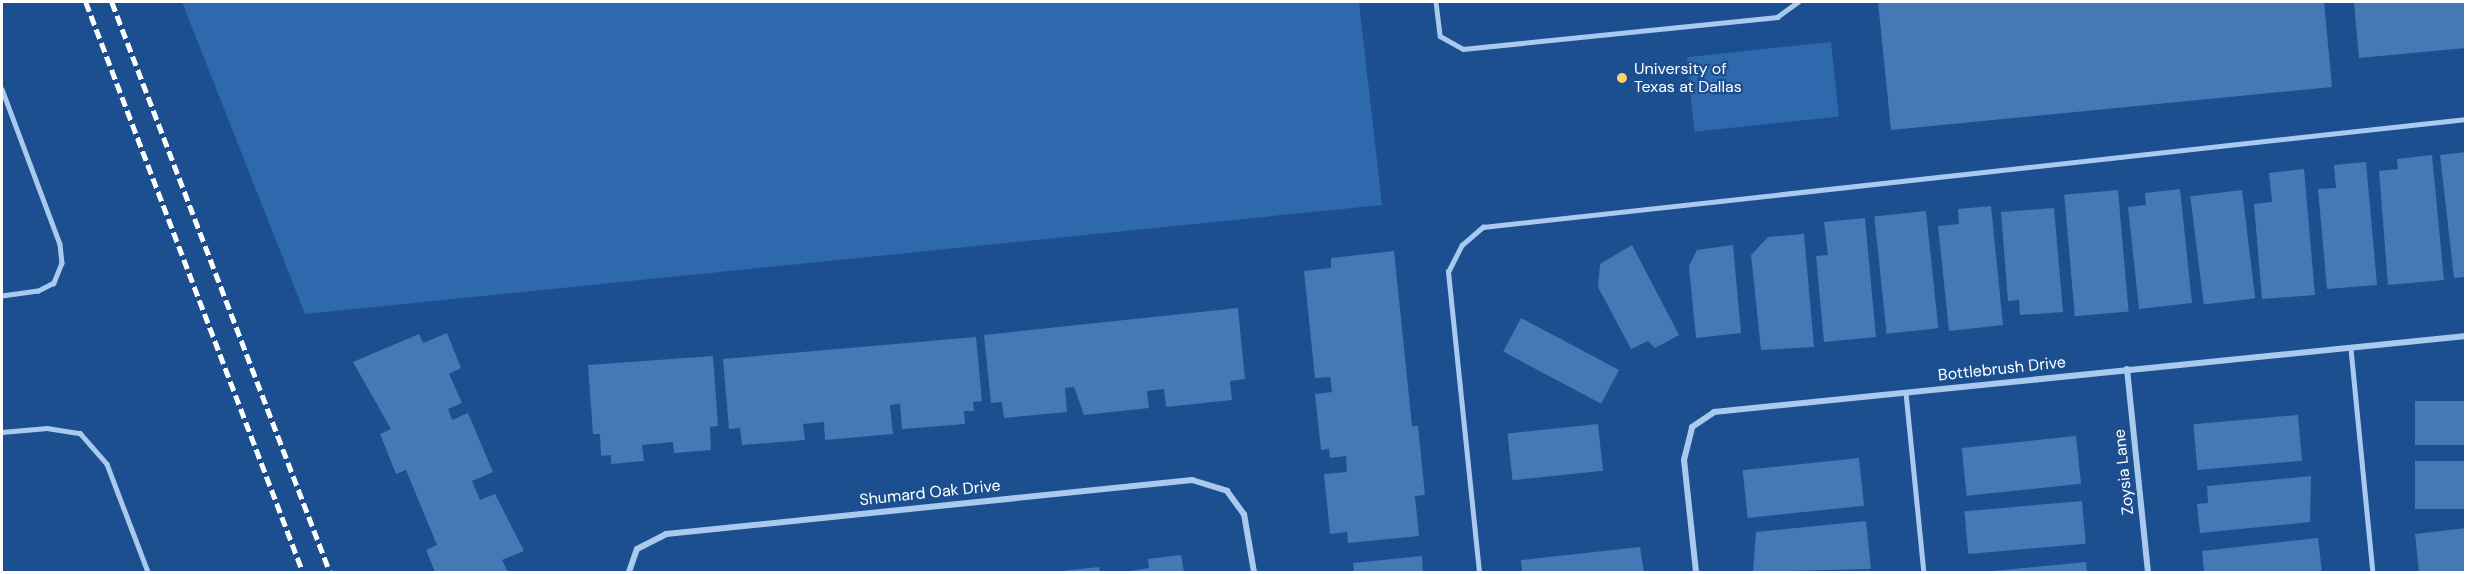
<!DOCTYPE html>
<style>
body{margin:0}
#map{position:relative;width:2467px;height:574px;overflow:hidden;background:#1b4f8f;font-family:"DM Sans",sans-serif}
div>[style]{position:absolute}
.green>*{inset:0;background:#2e69ad;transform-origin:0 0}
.building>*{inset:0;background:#4478b7;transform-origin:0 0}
.lane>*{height:4.5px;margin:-2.25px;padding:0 2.25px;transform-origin:2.25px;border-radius:2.25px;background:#a9c9ee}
.street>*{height:6px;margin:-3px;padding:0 3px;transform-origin:3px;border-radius:3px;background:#a9c9ee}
.rail>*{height:4.5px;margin-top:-2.25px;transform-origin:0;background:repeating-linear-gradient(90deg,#fff 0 10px,transparent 0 14.5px)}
.dots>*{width:16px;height:16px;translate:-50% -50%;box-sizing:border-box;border:3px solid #1b4f8f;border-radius:50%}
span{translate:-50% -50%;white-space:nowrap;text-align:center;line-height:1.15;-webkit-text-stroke:4.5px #1b4f8f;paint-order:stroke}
.poi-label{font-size:16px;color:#fff}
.left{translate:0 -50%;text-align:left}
.street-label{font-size:16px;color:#fff}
.frame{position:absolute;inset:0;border:3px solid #fff;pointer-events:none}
</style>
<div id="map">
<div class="green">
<div style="clip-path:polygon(182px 2px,1359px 2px,1382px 205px,305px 314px)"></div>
<div style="left:1831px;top:42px;width:75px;height:145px;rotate:84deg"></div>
</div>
<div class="building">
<div style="clip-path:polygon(1878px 2px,2324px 2px,2332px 87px,1891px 130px)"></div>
<div style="clip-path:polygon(2354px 2px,2466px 2px,2466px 48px,2359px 58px)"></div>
<div style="clip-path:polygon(2466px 152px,2466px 277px,2454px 278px,2440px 155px)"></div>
<div style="clip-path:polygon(2432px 155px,2444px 280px,2388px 285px,2379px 171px,2398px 169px,2397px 159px)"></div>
<div style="clip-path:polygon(2366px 162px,2377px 285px,2327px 289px,2318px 189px,2336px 188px,2334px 165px)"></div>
<div style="clip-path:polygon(2304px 169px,2315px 295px,2262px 299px,2254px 204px,2272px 202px,2269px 173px)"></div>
<div style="clip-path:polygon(2180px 189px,2192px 303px,2139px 309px,2128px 207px,2146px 205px,2145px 193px)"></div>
<div style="left:2118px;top:190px;width:122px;height:54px;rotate:85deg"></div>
<div style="left:2242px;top:190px;width:109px;height:52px;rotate:83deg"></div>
<div style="clip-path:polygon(1991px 206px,2003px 325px,1949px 331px,1938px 226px,1959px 224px,1958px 209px)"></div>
<div style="clip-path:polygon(2054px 208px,2063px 312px,2020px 315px,2019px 300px,2008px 301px,2001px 212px)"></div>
<div style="left:1926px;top:211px;width:118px;height:52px;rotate:84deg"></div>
<div style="clip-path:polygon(1865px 218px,1876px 337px,1824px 342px,1816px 256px,1828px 255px,1824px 222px)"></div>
<div style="clip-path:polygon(1804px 234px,1814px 347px,1761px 350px,1751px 255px,1768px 237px)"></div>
<div style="clip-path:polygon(1632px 245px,1679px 335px,1655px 348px,1648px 341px,1631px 349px,1598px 287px,1600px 264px)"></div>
<div style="clip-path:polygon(1733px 245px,1741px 333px,1696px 338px,1689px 266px,1697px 250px)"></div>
<div style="clip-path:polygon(1394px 251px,1412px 426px,1418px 426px,1425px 495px,1415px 496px,1419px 536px,1348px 543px,1347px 532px,1330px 534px,1324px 474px,1347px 472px,1346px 456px,1330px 458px,1329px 449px,1321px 450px,1315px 394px,1332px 392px,1330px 377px,1315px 378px,1304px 271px,1331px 268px,1331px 258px)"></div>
<div style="clip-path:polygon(1238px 308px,1245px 379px,1230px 381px,1232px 400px,1166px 407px,1164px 389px,1147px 391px,1149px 408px,1084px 415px,1074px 387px,1065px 388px,1067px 412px,1004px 418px,1002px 402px,991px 403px,984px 335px)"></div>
<div style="left:1521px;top:318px;width:111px;height:38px;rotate:28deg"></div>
<div style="clip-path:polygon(447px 333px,461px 368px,449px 374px,462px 403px,448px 409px,452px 420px,468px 413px,493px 472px,472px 481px,480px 500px,495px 494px,524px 551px,502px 560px,508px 572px,435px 572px,426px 550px,437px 545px,406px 470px,396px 474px,380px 434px,391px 429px,353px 362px,419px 334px,423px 343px)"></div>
<div style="clip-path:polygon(976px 337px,982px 401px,973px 402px,974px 411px,964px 411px,965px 424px,902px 429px,900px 404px,890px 405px,893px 434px,825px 440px,824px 422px,803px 424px,805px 440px,742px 445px,740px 428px,729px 429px,723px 359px)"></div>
<div style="clip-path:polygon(713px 356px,718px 426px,710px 427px,711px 450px,674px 453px,673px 442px,642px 445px,644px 461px,611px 464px,611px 455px,601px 456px,600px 434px,593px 434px,588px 365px)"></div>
<div style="left:2466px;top:401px;width:44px;height:51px;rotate:90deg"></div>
<div style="left:2298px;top:415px;width:46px;height:105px;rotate:85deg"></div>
<div style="left:1598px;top:424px;width:47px;height:91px;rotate:84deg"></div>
<div style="left:2076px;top:436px;width:48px;height:115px;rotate:84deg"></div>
<div style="left:1859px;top:458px;width:48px;height:117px;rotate:84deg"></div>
<div style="left:2466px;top:461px;width:48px;height:51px;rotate:90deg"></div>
<div style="clip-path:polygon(2311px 476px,2310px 522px,2200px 533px,2197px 504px,2208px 503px,2207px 486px)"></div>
<div style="left:2082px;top:501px;width:43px;height:118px;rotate:85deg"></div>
<div style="clip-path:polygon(1866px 521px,1871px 569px,1753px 572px,1756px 532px)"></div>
<div style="clip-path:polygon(2466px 528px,2466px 572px,2419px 572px,2415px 534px)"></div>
<div style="clip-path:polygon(2318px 538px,2322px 572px,2204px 572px,2202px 551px)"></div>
<div style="clip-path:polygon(1640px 547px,1644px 572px,1522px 572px,1521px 560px)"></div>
<div style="clip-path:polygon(1181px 555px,1184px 572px,1125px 572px,1149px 568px,1148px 559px)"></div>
<div style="clip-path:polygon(1422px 556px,1423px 572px,1354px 572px,1353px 563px)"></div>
<div style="clip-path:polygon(2086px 562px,2087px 572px,1993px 572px,1993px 571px)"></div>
<div style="clip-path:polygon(1099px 567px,1100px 572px,1062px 572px,1062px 571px)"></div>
</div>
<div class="lane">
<div style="left:1436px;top:2px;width:34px;rotate:83deg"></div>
<div style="left:1440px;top:36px;width:26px;rotate:29deg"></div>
<div style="left:1463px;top:49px;width:316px;rotate:-5.8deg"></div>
<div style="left:1777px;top:17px;width:26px;rotate:-36deg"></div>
<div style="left:2px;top:89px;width:165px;rotate:69.5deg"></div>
<div style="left:60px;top:244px;width:19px;rotate:84deg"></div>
<div style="left:62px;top:263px;width:22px;rotate:112deg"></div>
<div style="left:54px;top:283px;width:18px;rotate:153deg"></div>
<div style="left:38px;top:291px;width:36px;rotate:172deg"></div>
<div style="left:2351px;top:349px;width:224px;rotate:84.4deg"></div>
<div style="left:1906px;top:393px;width:180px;rotate:84.3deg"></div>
<div style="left:2px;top:432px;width:45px;rotate:-5.1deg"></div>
<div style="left:47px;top:428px;width:33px;rotate:9deg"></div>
<div style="left:80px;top:433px;width:41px;rotate:48.9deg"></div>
<div style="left:107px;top:464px;width:116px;rotate:69.2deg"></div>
<div style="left:1479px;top:572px;width:302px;rotate:-95.9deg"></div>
<div style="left:1448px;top:272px;width:30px;rotate:-63deg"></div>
<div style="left:1462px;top:245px;width:28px;rotate:-41deg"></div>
<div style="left:1483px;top:227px;width:989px;rotate:-6.27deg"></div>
</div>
<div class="street">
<div style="left:2127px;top:369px;width:204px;rotate:84.1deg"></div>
<div style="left:629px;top:572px;width:24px;rotate:-71deg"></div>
<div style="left:637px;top:549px;width:33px;rotate:-27deg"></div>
<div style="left:666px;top:534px;width:529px;rotate:-5.86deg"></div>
<div style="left:1192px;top:480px;width:37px;rotate:17deg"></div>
<div style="left:1227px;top:491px;width:29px;rotate:54deg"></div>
<div style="left:1244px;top:514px;width:59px;rotate:80.2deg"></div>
<div style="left:1696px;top:572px;width:113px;rotate:-96.1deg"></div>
<div style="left:1684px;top:460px;width:34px;rotate:-76deg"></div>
<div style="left:1692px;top:427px;width:27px;rotate:-34deg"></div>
<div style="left:1714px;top:412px;width:756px;rotate:-5.77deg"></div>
</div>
<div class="rail">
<div style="left:86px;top:2px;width:610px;rotate:69.16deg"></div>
<div style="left:112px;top:2px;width:610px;rotate:69.07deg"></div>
</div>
<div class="dots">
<div style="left:1622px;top:78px;background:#ffd166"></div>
</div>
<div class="poi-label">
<span class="left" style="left:1634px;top:78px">University of<br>Texas at Dallas</span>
</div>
<div class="street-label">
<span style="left:2002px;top:369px;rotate:-6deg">Bottlebrush Drive</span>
<span style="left:2124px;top:472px;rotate:-96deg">Zoysia Lane</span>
<span style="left:930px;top:493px;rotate:-6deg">Shumard Oak Drive</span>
</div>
<div class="frame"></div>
</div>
